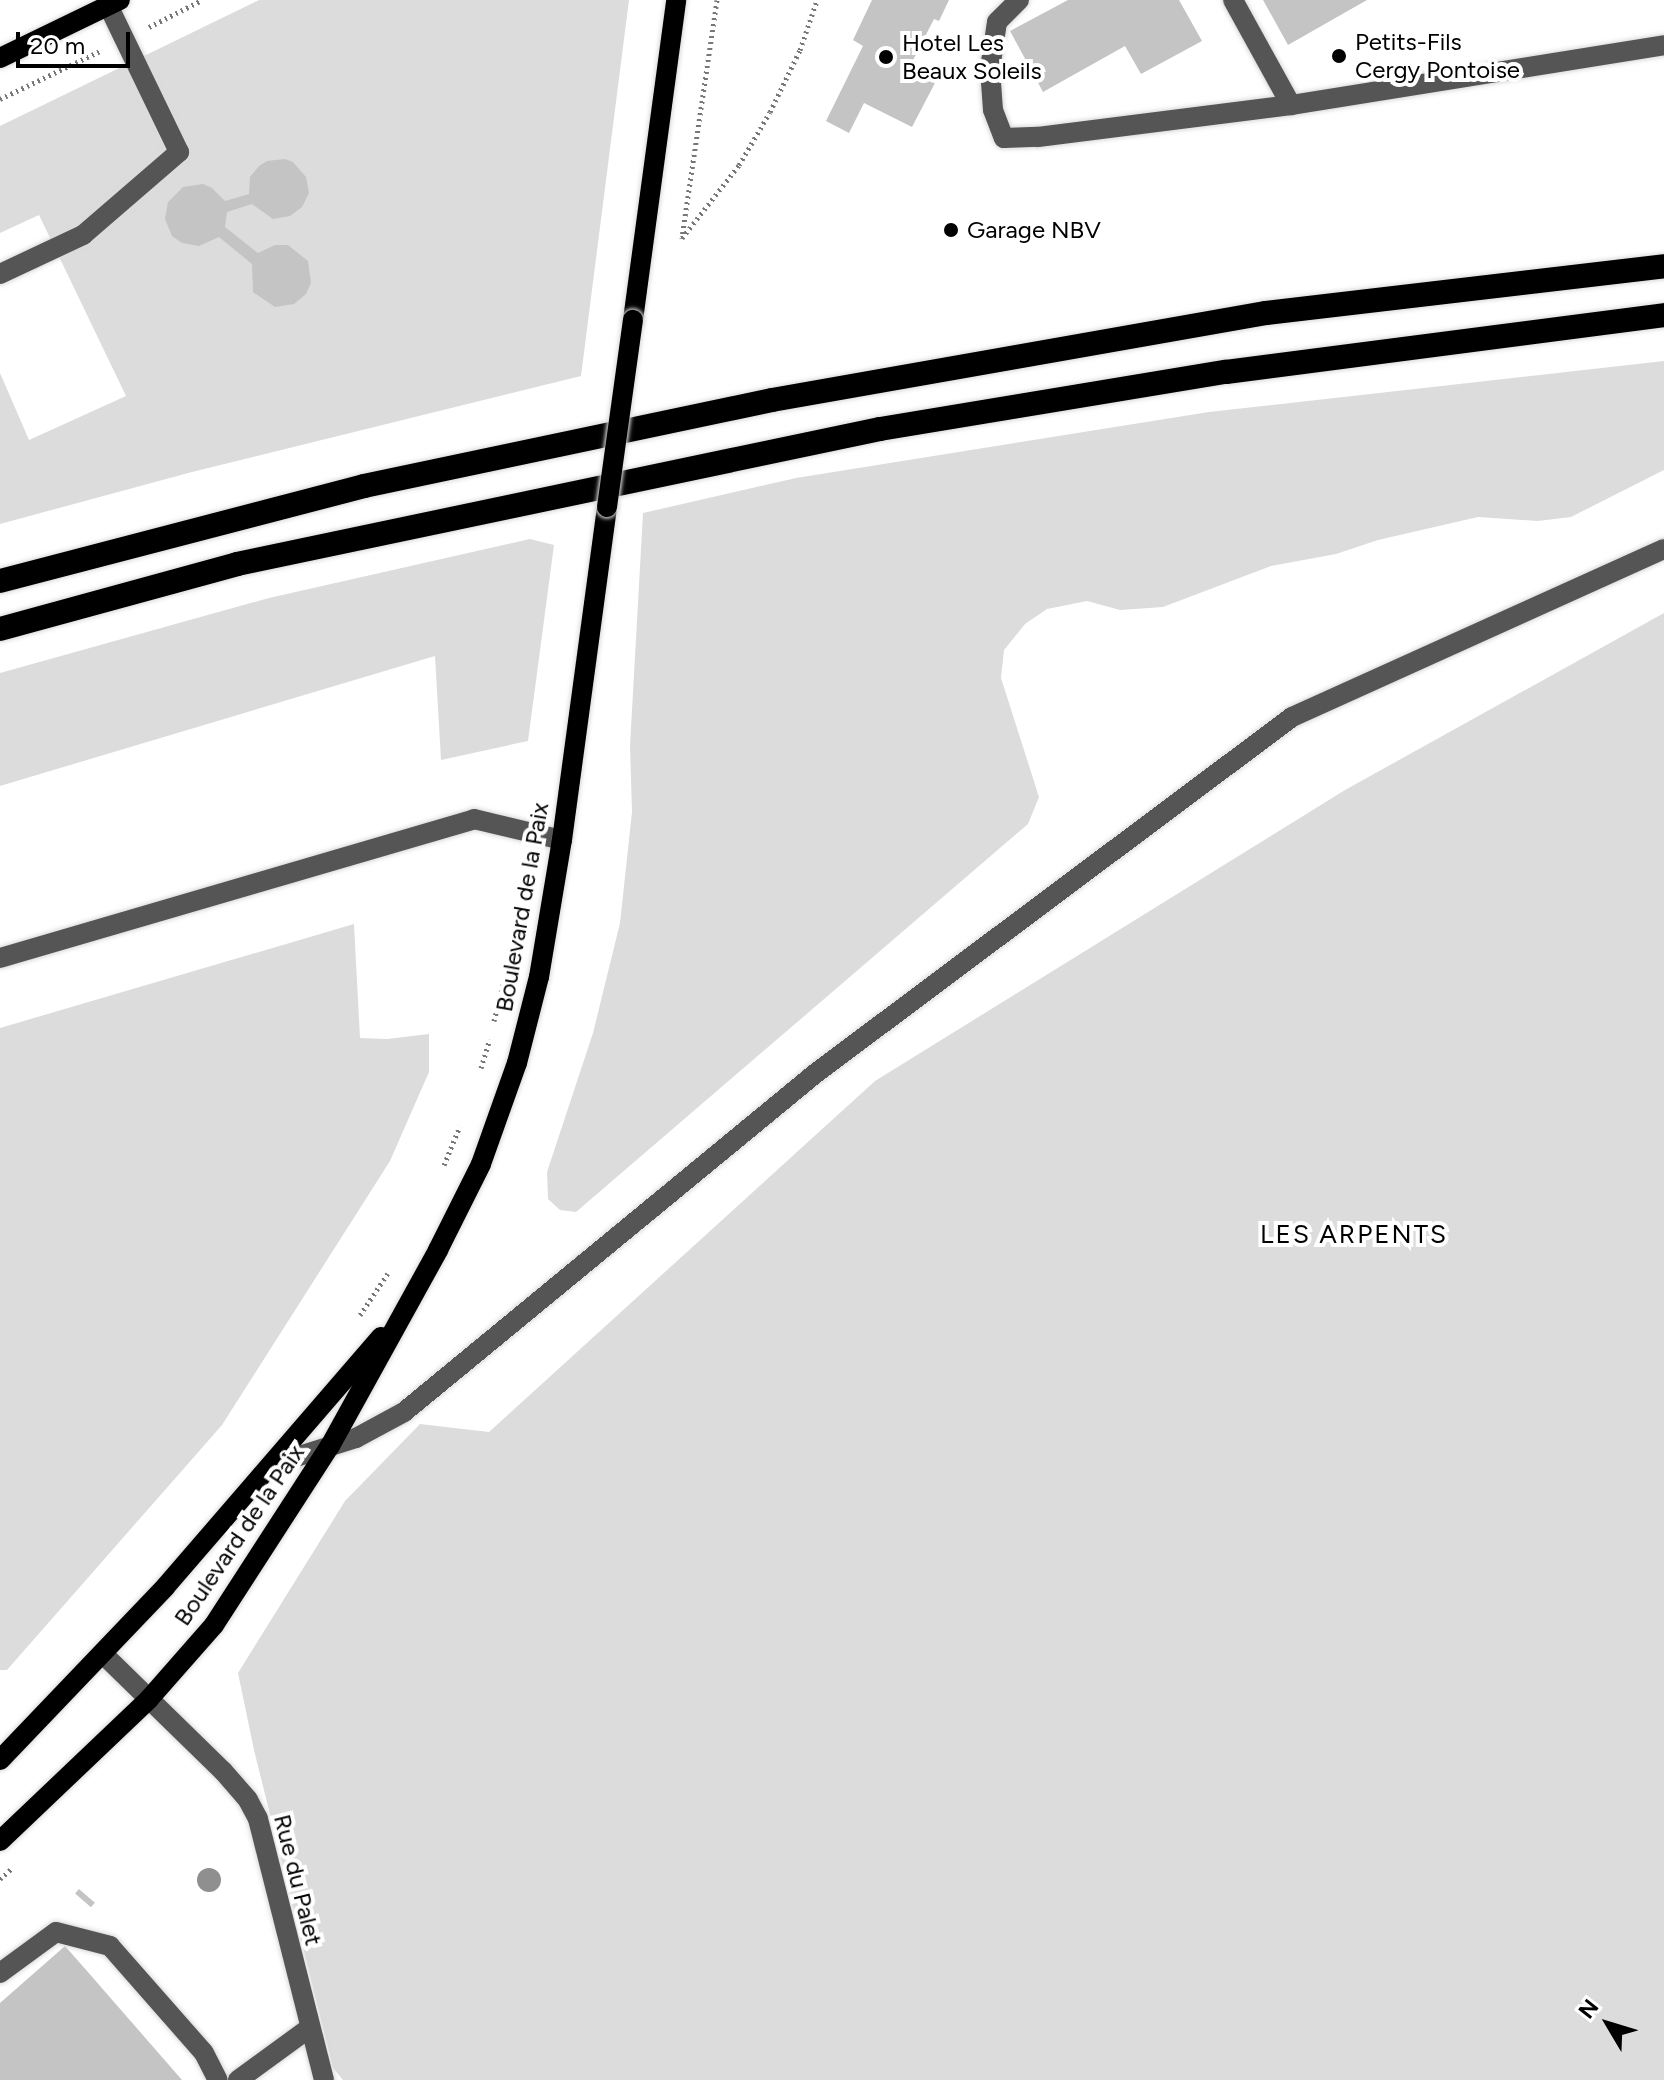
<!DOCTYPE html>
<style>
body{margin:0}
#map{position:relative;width:1664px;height:2080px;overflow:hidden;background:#fff;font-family:Figtree,sans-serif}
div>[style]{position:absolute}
.green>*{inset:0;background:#dcdcdc}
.building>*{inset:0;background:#c4c4c4;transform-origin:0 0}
.path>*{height:5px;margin-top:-2.5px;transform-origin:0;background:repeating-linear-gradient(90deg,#777 0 2px,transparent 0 6px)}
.roads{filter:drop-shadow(0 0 2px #dbdbdb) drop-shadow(0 0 2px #dbdbdb)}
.minor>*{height:20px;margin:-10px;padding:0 10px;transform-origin:10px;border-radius:10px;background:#555}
.major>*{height:20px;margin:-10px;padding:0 10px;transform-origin:10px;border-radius:10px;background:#000}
.highway>*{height:24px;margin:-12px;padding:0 12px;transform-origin:12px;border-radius:12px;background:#000}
.bridges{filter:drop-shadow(0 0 2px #dbdbdb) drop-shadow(0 0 2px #dbdbdb)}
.major-bridge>*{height:20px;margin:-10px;padding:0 10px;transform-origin:10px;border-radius:10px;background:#000}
.trees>*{width:24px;height:24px;margin:-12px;border-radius:50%;background:#8f8f8f}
.dots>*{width:22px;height:22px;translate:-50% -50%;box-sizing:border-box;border:4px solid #fff;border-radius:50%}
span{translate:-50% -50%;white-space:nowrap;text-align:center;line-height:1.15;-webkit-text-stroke:8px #fff;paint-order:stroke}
.poi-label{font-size:24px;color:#000}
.left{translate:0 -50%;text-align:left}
.street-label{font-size:24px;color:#000}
.neighbourhood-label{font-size:26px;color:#000;letter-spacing:2px}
.north{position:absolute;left:1568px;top:1984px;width:80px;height:80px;-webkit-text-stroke:6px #fff;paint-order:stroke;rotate:308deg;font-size:22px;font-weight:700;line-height:32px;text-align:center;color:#000}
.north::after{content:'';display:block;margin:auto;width:28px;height:36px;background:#000;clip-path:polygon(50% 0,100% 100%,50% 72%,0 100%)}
.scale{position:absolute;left:16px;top:32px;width:114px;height:36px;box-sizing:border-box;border:4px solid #000;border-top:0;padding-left:10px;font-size:24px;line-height:28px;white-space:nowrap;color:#000;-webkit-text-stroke:6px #fff;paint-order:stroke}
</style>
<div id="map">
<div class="green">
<div style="clip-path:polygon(259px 0,629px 0,581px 376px,192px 472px,0 524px,0 373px,29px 440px,126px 396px,39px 215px,0 233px,0 126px)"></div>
<div style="clip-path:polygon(1664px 361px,1664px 470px,1571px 517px,1538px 521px,1478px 517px,1378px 540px,1336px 554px,1271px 566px,1163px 607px,1120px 610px,1087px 601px,1047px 609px,1025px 624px,1004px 650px,1001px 678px,1039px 797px,1028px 824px,576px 1212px,560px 1210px,548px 1199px,547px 1172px,593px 1033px,620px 923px,632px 812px,630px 746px,643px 513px,796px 478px,1209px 412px)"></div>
<div style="clip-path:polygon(530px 539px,554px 545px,528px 741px,441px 760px,435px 656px,0 786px,0 673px,269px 598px)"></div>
<div style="clip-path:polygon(1664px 613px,1664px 2080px,343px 2080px,333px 2068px,254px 1750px,238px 1673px,345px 1501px,420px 1424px,489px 1432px,875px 1081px,1345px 790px)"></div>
<div style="clip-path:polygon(354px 924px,360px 1038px,387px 1039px,429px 1034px,429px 1072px,390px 1161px,222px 1425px,7px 1670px,0 1670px,0 1028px)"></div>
</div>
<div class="building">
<div style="clip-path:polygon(872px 0,949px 0,939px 21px,934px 19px,909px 68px,936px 81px,912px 127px,864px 103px,849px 133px,826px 121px,863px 46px,853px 40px)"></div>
<div style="clip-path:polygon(1068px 0,1179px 0,1202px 41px,1141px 74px,1125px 46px,1043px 92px,1010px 31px)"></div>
<div style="clip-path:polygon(1263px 0,1367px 0,1288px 45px)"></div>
<div style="clip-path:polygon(285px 159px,293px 162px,306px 177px,309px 193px,302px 207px,290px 216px,273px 219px,252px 204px,227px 212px,225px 227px,258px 253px,275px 245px,288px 245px,308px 261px,311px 283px,306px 294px,294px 304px,275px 307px,253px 292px,252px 264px,219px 237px,199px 246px,182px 243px,172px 236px,165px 219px,168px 202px,183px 187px,203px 184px,212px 188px,225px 201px,249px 194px,250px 177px,259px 166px,267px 161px)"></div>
<div style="left:79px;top:1889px;width:21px;height:6px;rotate:41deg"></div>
<div style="clip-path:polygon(65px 1946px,87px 1971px,182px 2080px,0 2080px,0 2003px)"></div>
</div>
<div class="path">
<div style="left:717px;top:0;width:241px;rotate:98.4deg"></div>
<div style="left:682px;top:238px;width:93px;rotate:-52deg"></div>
<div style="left:739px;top:165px;width:61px;rotate:-59.7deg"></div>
<div style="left:770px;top:112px;width:69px;rotate:-64.2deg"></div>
<div style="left:800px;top:50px;width:53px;rotate:-71.2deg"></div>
<div style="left:149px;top:27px;width:59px;rotate:-27deg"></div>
<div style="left:0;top:99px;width:111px;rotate:-25.6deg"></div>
<div style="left:494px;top:1021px;width:66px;rotate:-76deg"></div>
<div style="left:481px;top:1068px;width:30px;rotate:-73deg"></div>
<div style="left:444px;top:1165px;width:42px;rotate:-67.7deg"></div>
<div style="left:360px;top:1315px;width:50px;rotate:-56.3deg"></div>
<div style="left:0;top:1879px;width:15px;rotate:-42deg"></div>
</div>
<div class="roads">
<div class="minor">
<div style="left:1019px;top:0;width:31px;rotate:135deg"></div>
<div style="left:997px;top:22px;width:48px;rotate:98.5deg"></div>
<div style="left:990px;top:69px;width:41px;rotate:85.8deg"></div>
<div style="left:993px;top:110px;width:30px;rotate:69deg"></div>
<div style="left:1004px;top:138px;width:34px;rotate:-2deg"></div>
<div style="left:1038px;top:137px;width:255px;rotate:-7.2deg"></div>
<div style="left:1233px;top:0;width:120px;rotate:61.1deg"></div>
<div style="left:1291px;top:105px;width:378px;rotate:-9.1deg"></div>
<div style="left:0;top:274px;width:92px;rotate:-25.2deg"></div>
<div style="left:83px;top:235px;width:127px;rotate:-40.8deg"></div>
<div style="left:179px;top:152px;width:163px;rotate:-115.8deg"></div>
<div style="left:0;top:958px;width:494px;rotate:-16.3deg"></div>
<div style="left:474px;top:819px;width:90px;rotate:13.4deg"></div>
<div style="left:274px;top:1464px;width:86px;rotate:-17.6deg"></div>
<div style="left:356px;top:1438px;width:55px;rotate:-28.4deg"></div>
<div style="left:404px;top:1412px;width:534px;rotate:-39.45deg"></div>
<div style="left:816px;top:1073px;width:594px;rotate:-36.79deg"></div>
<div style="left:1292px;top:717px;width:408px;rotate:-24.3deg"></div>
<div style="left:103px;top:1654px;width:168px;rotate:44.3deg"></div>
<div style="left:223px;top:1771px;width:38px;rotate:49deg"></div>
<div style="left:248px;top:1800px;width:21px;rotate:62deg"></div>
<div style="left:258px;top:1819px;width:269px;rotate:75.8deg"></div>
<div style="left:0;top:1973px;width:69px;rotate:-36.2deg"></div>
<div style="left:56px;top:1932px;width:56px;rotate:14.5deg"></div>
<div style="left:110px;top:1946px;width:142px;rotate:48.7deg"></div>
<div style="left:204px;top:2053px;width:30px;rotate:63deg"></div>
<div style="left:238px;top:2080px;width:87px;rotate:-36.1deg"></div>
</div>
<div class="major">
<div style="left:0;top:58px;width:133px;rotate:-25.8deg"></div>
<div style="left:633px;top:320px;width:323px;rotate:-82.3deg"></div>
<div style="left:0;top:1760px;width:240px;rotate:-46.3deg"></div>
<div style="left:166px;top:1586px;width:329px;rotate:-49.2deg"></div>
<div style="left:0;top:1841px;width:206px;rotate:-43.6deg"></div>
<div style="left:149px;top:1699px;width:98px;rotate:-48.7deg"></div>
<div style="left:214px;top:1625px;width:213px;rotate:-57.1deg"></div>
<div style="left:330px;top:1446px;width:224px;rotate:-61.1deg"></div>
<div style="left:438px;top:1250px;width:96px;rotate:-63.4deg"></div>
<div style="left:481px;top:1164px;width:107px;rotate:-70.4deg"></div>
<div style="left:517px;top:1063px;width:89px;rotate:-75.7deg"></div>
<div style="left:539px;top:977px;width:139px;rotate:-80.5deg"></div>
<div style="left:562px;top:840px;width:336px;rotate:-82.3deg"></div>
</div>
<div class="highway">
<div style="left:0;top:581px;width:376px;rotate:-14.6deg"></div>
<div style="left:364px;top:486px;width:417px;rotate:-11.9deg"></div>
<div style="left:772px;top:400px;width:502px;rotate:-9.99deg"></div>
<div style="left:1266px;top:313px;width:401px;rotate:-6.7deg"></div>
<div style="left:0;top:629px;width:246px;rotate:-15.3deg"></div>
<div style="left:237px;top:564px;width:657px;rotate:-11.86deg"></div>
<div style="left:880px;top:429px;width:351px;rotate:-9.4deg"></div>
<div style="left:1226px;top:372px;width:442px;rotate:-7.4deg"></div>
</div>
</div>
<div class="bridges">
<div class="major-bridge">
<div style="left:607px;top:507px;width:189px;rotate:-82.1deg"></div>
</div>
</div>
<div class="trees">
<div style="left:209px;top:1880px"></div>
</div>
<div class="dots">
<div style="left:1339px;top:56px;background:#000"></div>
<div style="left:886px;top:57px;background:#000"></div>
<div style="left:951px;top:230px;background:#000"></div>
</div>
<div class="poi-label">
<span class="left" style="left:1355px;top:56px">Petits-Fils<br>Cergy Pontoise</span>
<span class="left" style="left:902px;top:57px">Hotel Les<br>Beaux Soleils</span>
<span class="left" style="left:967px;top:230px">Garage NBV</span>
</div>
<div class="street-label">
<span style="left:522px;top:907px;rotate:-80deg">Boulevard de la Paix</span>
<span style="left:239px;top:1535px;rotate:-56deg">Boulevard de la Paix</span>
<span style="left:298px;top:1880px;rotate:76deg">Rue du Palet</span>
</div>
<div class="neighbourhood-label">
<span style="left:1354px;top:1235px">LES ARPENTS</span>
</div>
<div class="north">N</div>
<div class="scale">20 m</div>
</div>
